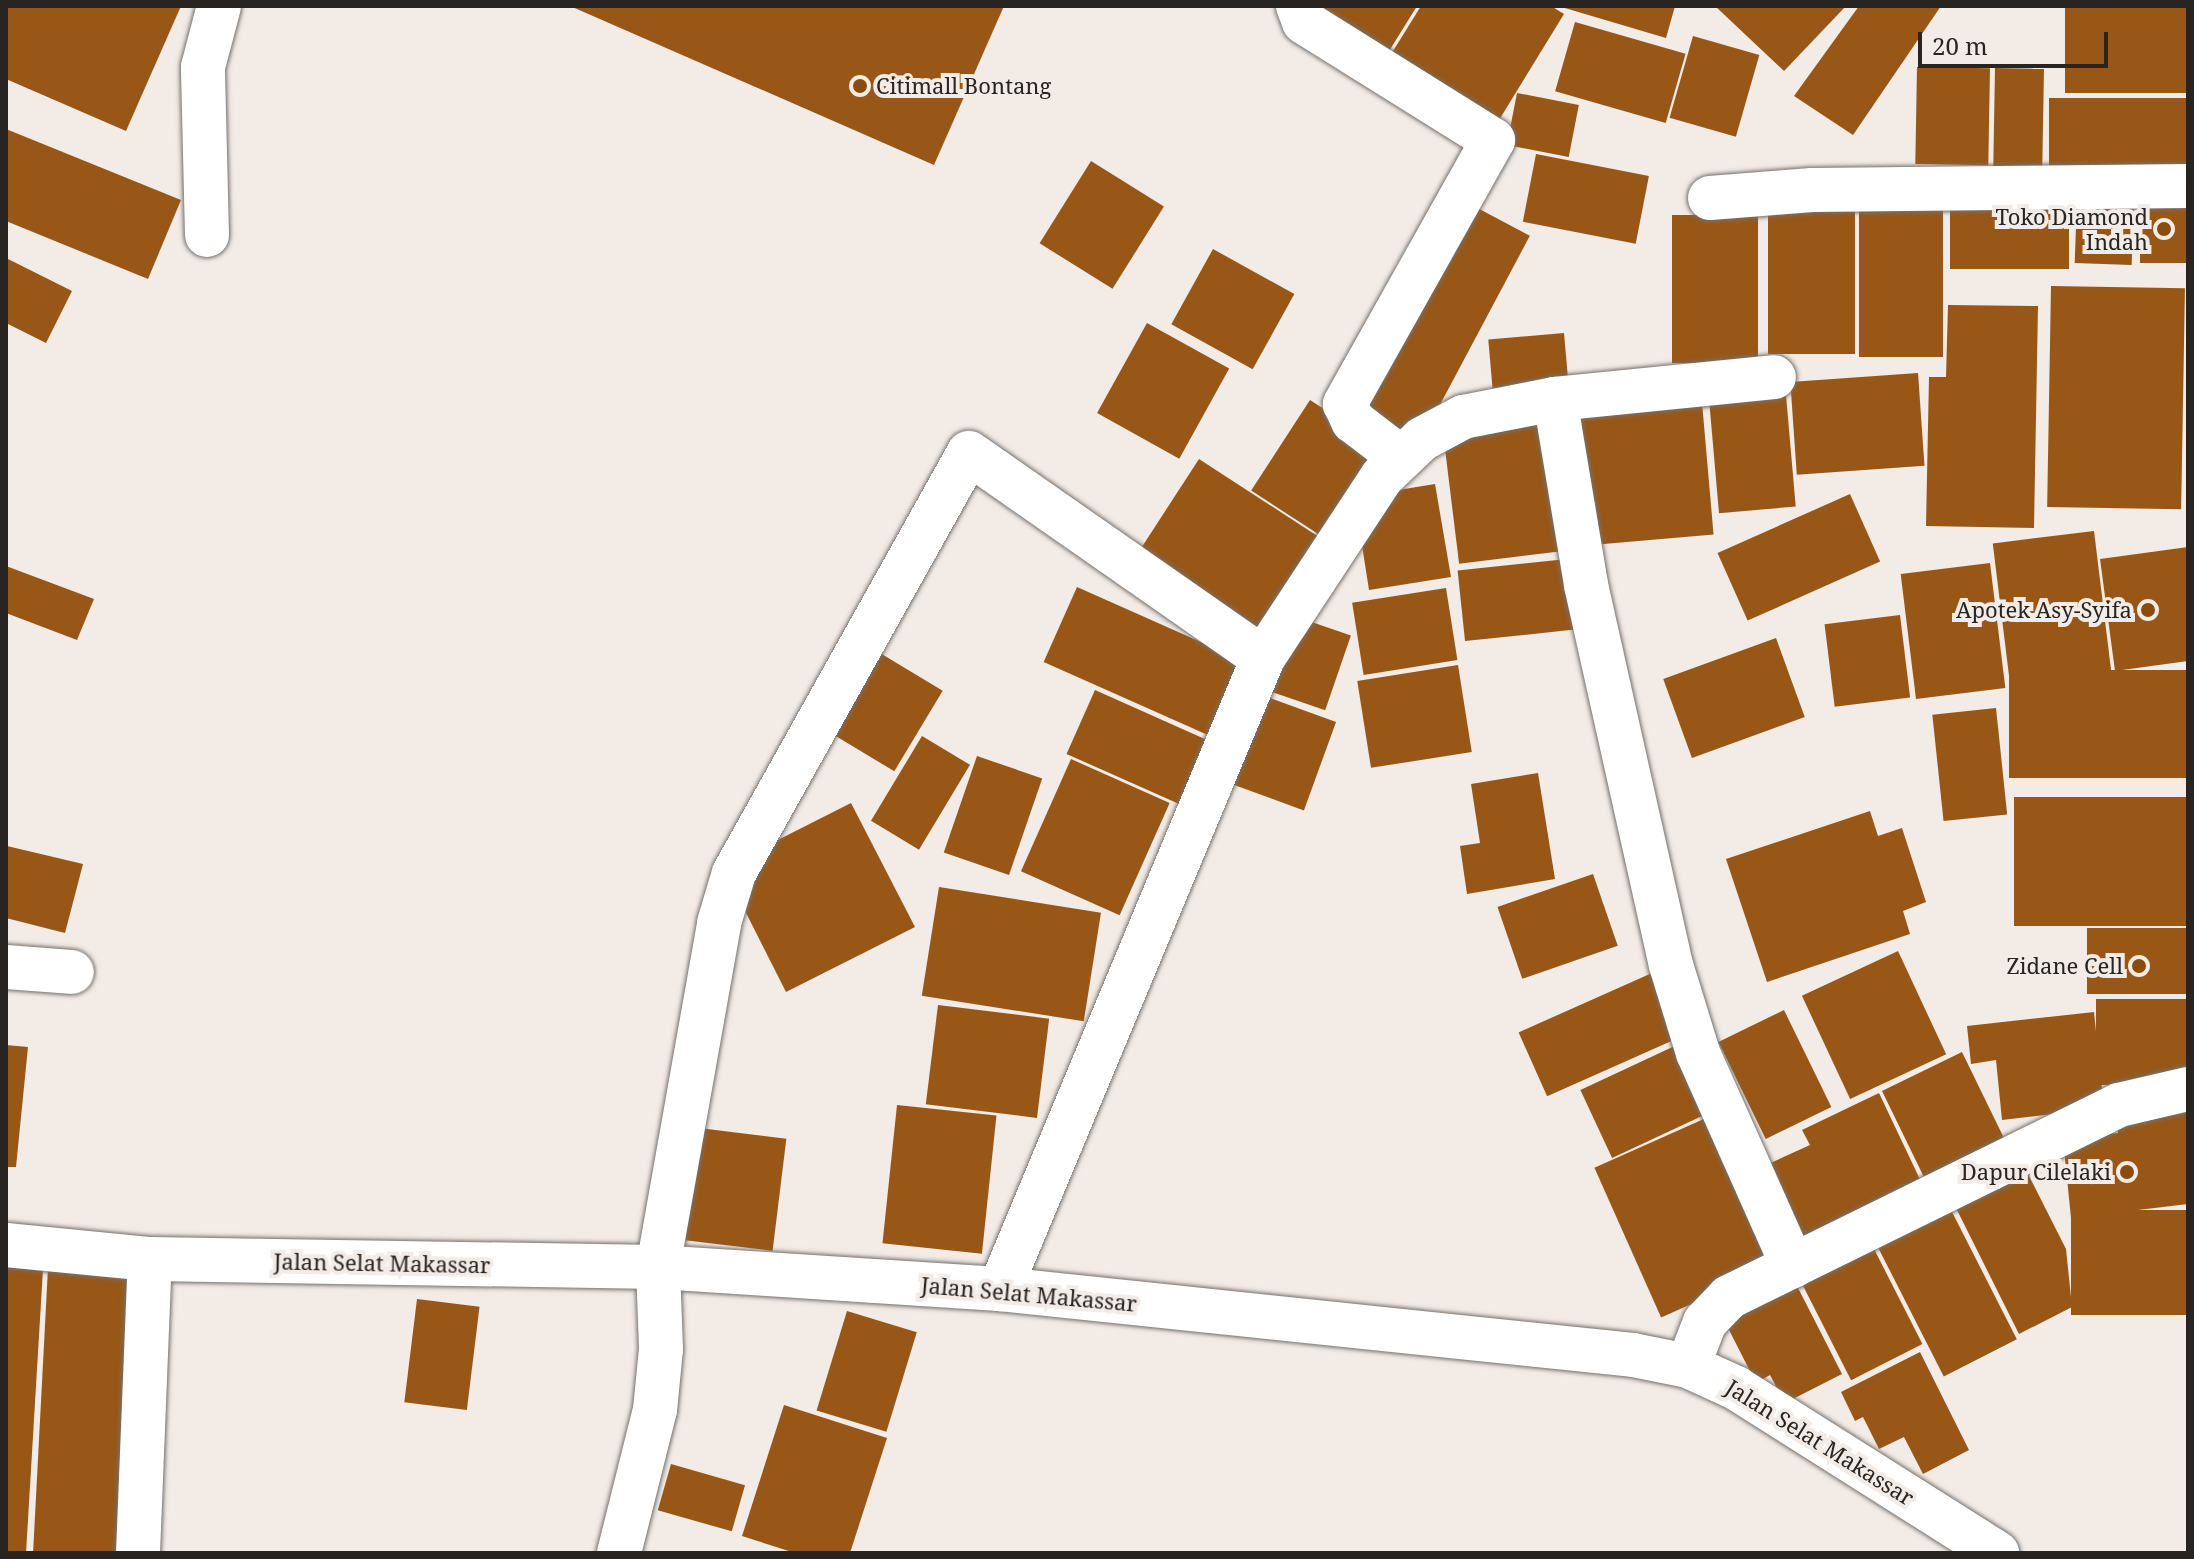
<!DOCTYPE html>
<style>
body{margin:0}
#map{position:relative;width:2194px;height:1559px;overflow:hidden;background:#f2ebe6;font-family:"Noto Serif",serif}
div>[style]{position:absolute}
.building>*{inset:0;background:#985717;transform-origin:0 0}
.roads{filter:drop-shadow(0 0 2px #76706c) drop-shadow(0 0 2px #76706c)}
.minor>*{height:44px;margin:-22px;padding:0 22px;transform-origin:22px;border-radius:22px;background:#fff}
.dots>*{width:22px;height:22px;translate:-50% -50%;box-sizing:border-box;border:4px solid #f2ebe6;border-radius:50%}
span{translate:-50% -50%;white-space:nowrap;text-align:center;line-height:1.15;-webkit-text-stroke:8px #f2ebe6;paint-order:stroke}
.poi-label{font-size:22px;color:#272422}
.left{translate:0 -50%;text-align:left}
.right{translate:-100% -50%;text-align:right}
.street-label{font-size:22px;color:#272422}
.frame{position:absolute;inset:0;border:8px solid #272422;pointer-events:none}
.scale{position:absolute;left:1918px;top:32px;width:190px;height:36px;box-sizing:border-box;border:4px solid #272422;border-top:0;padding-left:10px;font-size:24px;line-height:28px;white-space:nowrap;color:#272422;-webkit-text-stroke:6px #f2ebe6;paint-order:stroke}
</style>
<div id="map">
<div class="building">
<div style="clip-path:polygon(6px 6px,181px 6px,126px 131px,6px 79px)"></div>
<div style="clip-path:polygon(570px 6px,1004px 6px,934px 165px)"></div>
<div style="clip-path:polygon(1316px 6px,1417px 6px,1386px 56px)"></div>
<div style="clip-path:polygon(1421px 6px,1551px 6px,1564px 14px,1493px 130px,1385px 64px)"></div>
<div style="clip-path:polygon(1558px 6px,1675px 6px,1666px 38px)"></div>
<div style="clip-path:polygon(1715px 6px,1846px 6px,1784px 71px)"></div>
<div style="clip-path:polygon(1859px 6px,1941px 6px,1853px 135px,1794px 96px)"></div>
<div style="left:2065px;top:6px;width:123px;height:87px"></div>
<div style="left:1575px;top:22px;width:115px;height:72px;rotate:16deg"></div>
<div style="left:1693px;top:36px;width:69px;height:85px;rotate:16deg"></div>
<div style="left:1917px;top:67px;width:73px;height:97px;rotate:1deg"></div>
<div style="left:1995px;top:68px;width:49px;height:99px;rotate:1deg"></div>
<div style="left:1517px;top:93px;width:63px;height:53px;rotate:11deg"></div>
<div style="left:2049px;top:98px;width:139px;height:87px"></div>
<div style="clip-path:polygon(6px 129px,181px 200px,148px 279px,6px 221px)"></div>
<div style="left:1536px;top:154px;width:115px;height:69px;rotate:11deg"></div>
<div style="left:1091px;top:161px;width:86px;height:97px;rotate:32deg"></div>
<div style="left:2140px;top:195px;width:48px;height:68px"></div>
<div style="left:2077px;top:197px;width:57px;height:66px;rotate:2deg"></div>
<div style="left:2069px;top:198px;width:71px;height:119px;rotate:90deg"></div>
<div style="left:1943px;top:201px;width:156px;height:84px;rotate:90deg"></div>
<div style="left:1468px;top:203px;width:70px;height:238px;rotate:28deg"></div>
<div style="left:1855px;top:204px;width:150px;height:87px;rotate:90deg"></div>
<div style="left:1672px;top:215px;width:86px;height:148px"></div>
<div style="left:1213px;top:249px;width:93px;height:86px;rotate:29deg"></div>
<div style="clip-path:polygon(6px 258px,72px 291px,46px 343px,6px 323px)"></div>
<div style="left:2051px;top:286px;width:134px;height:221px;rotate:1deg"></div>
<div style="clip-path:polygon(1948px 305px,2038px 306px,2034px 528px,1926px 526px,1929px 377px,1946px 377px)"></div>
<div style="left:1147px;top:323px;width:94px;height:103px;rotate:29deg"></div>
<div style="left:1564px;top:333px;width:53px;height:76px;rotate:85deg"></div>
<div style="left:1918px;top:373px;width:93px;height:128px;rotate:86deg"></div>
<div style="left:1785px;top:384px;width:123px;height:77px;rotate:85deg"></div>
<div style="left:1701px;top:391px;width:144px;height:122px;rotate:85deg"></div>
<div style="left:1310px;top:400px;width:90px;height:108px;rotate:33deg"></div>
<div style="left:1547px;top:418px;width:134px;height:105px;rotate:83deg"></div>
<div style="left:1199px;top:459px;width:149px;height:121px;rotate:33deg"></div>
<div style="clip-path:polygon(1435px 484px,1451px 577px,1369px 590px,1358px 520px,1383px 516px,1380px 493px)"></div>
<div style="left:1850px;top:494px;width:74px;height:145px;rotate:66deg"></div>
<div style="left:2094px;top:531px;width:142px;height:102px;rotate:83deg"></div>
<div style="clip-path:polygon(2188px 547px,2188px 661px,2115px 671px,2100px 559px)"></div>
<div style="left:1567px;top:559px;width:71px;height:110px;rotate:84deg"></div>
<div style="left:1990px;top:563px;width:126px;height:90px;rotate:83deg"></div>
<div style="clip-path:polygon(6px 566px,94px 599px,77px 640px,6px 613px)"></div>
<div style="left:1077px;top:587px;width:189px;height:82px;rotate:24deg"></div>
<div style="left:1446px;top:588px;width:73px;height:95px;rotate:81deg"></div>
<div style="left:1900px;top:615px;width:83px;height:76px;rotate:83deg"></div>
<div style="left:1297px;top:617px;width:57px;height:79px;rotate:19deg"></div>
<div style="left:1776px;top:638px;width:84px;height:120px;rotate:70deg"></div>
<div style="left:875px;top:650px;width:79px;height:94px;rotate:31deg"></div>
<div style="left:1458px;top:665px;width:88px;height:102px;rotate:81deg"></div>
<div style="left:2188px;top:670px;width:108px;height:179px;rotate:90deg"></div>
<div style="left:1095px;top:690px;width:130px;height:70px;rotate:24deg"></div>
<div style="left:1259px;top:694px;width:82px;height:94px;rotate:20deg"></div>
<div style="left:1996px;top:708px;width:107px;height:64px;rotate:84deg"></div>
<div style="left:922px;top:736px;width:56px;height:99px;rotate:31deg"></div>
<div style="left:977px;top:756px;width:69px;height:102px;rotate:19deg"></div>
<div style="left:1071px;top:759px;width:108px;height:123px;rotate:24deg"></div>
<div style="clip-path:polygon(1538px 773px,1555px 879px,1467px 894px,1460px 846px,1480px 843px,1471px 784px)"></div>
<div style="left:2188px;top:797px;width:129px;height:174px;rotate:90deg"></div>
<div style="clip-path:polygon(851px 803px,915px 927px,786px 992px,735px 891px,750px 854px)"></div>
<div style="clip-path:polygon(1870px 811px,1878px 836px,1902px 828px,1926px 902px,1903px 911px,1910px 934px,1767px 982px,1726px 859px)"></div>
<div style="clip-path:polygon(7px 846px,83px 864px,65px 933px,6px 918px)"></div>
<div style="left:1593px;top:874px;width:76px;height:101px;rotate:71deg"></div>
<div style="left:939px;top:887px;width:164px;height:110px;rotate:9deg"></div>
<div style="left:2188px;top:928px;width:66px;height:101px;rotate:90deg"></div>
<div style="left:1898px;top:951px;width:114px;height:106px;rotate:65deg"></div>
<div style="left:1652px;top:973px;width:70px;height:146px;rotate:66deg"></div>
<div style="left:2188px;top:999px;width:86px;height:92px;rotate:90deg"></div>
<div style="left:938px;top:1005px;width:112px;height:100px;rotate:7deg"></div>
<div style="left:1784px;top:1010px;width:108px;height:73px;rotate:64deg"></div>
<div style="clip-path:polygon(2094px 1012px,2104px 1108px,2002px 1120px,1996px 1060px,1971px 1064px,1967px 1026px)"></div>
<div style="left:1681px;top:1043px;width:75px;height:111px;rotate:65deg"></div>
<div style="clip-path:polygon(6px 1045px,28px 1047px,16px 1167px,6px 1167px)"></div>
<div style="left:1962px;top:1052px;width:97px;height:89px;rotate:64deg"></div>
<div style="clip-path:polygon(1879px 1093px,1925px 1190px,1802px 1248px,1764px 1166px,1810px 1145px,1802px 1130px)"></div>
<div style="clip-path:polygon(2188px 1103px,2188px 1204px,2071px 1218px,2063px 1139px,2118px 1133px,2116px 1111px)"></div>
<div style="left:897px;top:1105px;width:100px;height:139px;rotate:6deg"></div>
<div style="left:1715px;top:1114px;width:164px;height:132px;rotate:66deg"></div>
<div style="left:699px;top:1128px;width:88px;height:113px;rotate:7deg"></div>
<div style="clip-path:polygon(2025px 1168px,2066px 1249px,2072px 1307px,2019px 1334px,1954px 1204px)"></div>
<div style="left:1951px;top:1210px;width:145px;height:82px;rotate:63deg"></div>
<div style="left:2188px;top:1210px;width:105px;height:117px;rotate:90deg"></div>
<div style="left:1872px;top:1245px;width:111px;height:80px;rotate:63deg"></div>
<div style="clip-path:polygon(6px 1267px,43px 1269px,26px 1553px,6px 1553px)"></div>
<div style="left:48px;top:1268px;width:86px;height:286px;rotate:3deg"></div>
<div style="clip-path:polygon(1796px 1284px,1842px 1374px,1785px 1403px,1770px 1375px,1756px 1383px,1724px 1320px)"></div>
<div style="left:417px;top:1299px;width:63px;height:104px;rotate:7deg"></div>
<div style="left:847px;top:1311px;width:73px;height:104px;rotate:17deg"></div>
<div style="clip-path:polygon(1920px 1352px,1969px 1450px,1923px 1474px,1904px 1437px,1879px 1449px,1863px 1417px,1855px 1421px,1841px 1392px)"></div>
<div style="clip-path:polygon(784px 1405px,887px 1438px,850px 1553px,795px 1553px,742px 1536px)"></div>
<div style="left:671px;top:1464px;width:77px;height:48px;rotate:16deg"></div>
</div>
<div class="roads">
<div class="minor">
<div style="left:1298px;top:6px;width:17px;rotate:69deg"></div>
<div style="left:1304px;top:22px;width:223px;rotate:32deg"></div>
<div style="left:1493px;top:140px;width:303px;rotate:119.3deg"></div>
<div style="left:1345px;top:404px;width:19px;rotate:65deg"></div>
<div style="left:1353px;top:421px;width:59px;rotate:37.5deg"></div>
<div style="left:1710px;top:198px;width:102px;rotate:-4.5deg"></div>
<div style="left:1812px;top:190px;width:376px;rotate:-0.6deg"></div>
<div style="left:207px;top:235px;width:168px;rotate:-91.4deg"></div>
<div style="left:203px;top:67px;width:63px;rotate:-75.3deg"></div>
<div style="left:1555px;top:399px;width:189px;rotate:80.5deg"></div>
<div style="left:1586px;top:585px;width:389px;rotate:77.4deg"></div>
<div style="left:1671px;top:965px;width:92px;rotate:72.9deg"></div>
<div style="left:1698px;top:1053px;width:233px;rotate:66deg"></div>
<div style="left:6px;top:967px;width:66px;rotate:4.3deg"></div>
<div style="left:6px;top:1245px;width:145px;rotate:5.6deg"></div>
<div style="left:150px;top:1259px;width:508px;rotate:0.9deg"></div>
<div style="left:658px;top:1267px;width:343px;rotate:3.7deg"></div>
<div style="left:1000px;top:1289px;width:636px;rotate:5.95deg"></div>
<div style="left:1633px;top:1355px;width:56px;rotate:11.3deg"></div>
<div style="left:1688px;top:1366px;width:53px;rotate:24.6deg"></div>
<div style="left:1736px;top:1388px;width:309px;rotate:32.3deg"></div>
<div style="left:1000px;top:1289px;width:684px;rotate:-67.37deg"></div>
<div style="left:1263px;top:658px;width:217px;rotate:-56.7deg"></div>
<div style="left:1382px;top:477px;width:55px;rotate:-43.5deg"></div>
<div style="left:1422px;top:439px;width:47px;rotate:-28.2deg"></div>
<div style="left:1463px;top:417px;width:94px;rotate:-11.1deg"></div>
<div style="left:1555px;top:399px;width:220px;rotate:-5.7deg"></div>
<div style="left:1688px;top:1366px;width:47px;rotate:-68.9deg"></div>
<div style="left:1705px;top:1322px;width:35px;rotate:-46deg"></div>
<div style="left:1729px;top:1297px;width:435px;rotate:-26.2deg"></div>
<div style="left:2119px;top:1105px;width:71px;rotate:-13.1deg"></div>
<div style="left:138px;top:1553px;width:294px;rotate:-87.7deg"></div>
<div style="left:619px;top:1553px;width:147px;rotate:-75.9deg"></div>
<div style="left:655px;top:1410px;width:61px;rotate:-84.4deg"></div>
<div style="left:661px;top:1349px;width:82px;rotate:-92.1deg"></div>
<div style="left:658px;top:1267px;width:349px;rotate:-79.9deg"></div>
<div style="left:719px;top:923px;width:52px;rotate:-73.3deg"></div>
<div style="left:734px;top:873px;width:481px;rotate:-60.8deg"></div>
<div style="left:969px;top:453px;width:358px;rotate:34.9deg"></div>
</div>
</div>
<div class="dots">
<div style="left:860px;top:86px;background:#894c0c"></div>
<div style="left:2164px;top:229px;background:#894c0c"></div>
<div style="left:2148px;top:610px;background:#894c0c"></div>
<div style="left:2139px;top:966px;background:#894c0c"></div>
<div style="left:2127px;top:1172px;background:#894c0c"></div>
</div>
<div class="poi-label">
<span class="left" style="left:876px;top:86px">Citimall Bontang</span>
<span class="right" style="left:2148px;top:229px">Toko Diamond<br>Indah</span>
<span class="right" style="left:2132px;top:610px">Apotek Asy-Syifa</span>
<span class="right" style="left:2123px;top:966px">Zidane Cell</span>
<span class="right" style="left:2111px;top:1172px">Dapur Cilelaki</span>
</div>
<div class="street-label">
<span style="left:382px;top:1263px;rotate:1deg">Jalan Selat Makassar</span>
<span style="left:1029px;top:1294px;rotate:5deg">Jalan Selat Makassar</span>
<span style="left:1820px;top:1442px;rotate:32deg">Jalan Selat Makassar</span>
</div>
<div class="frame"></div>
<div class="scale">20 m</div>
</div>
